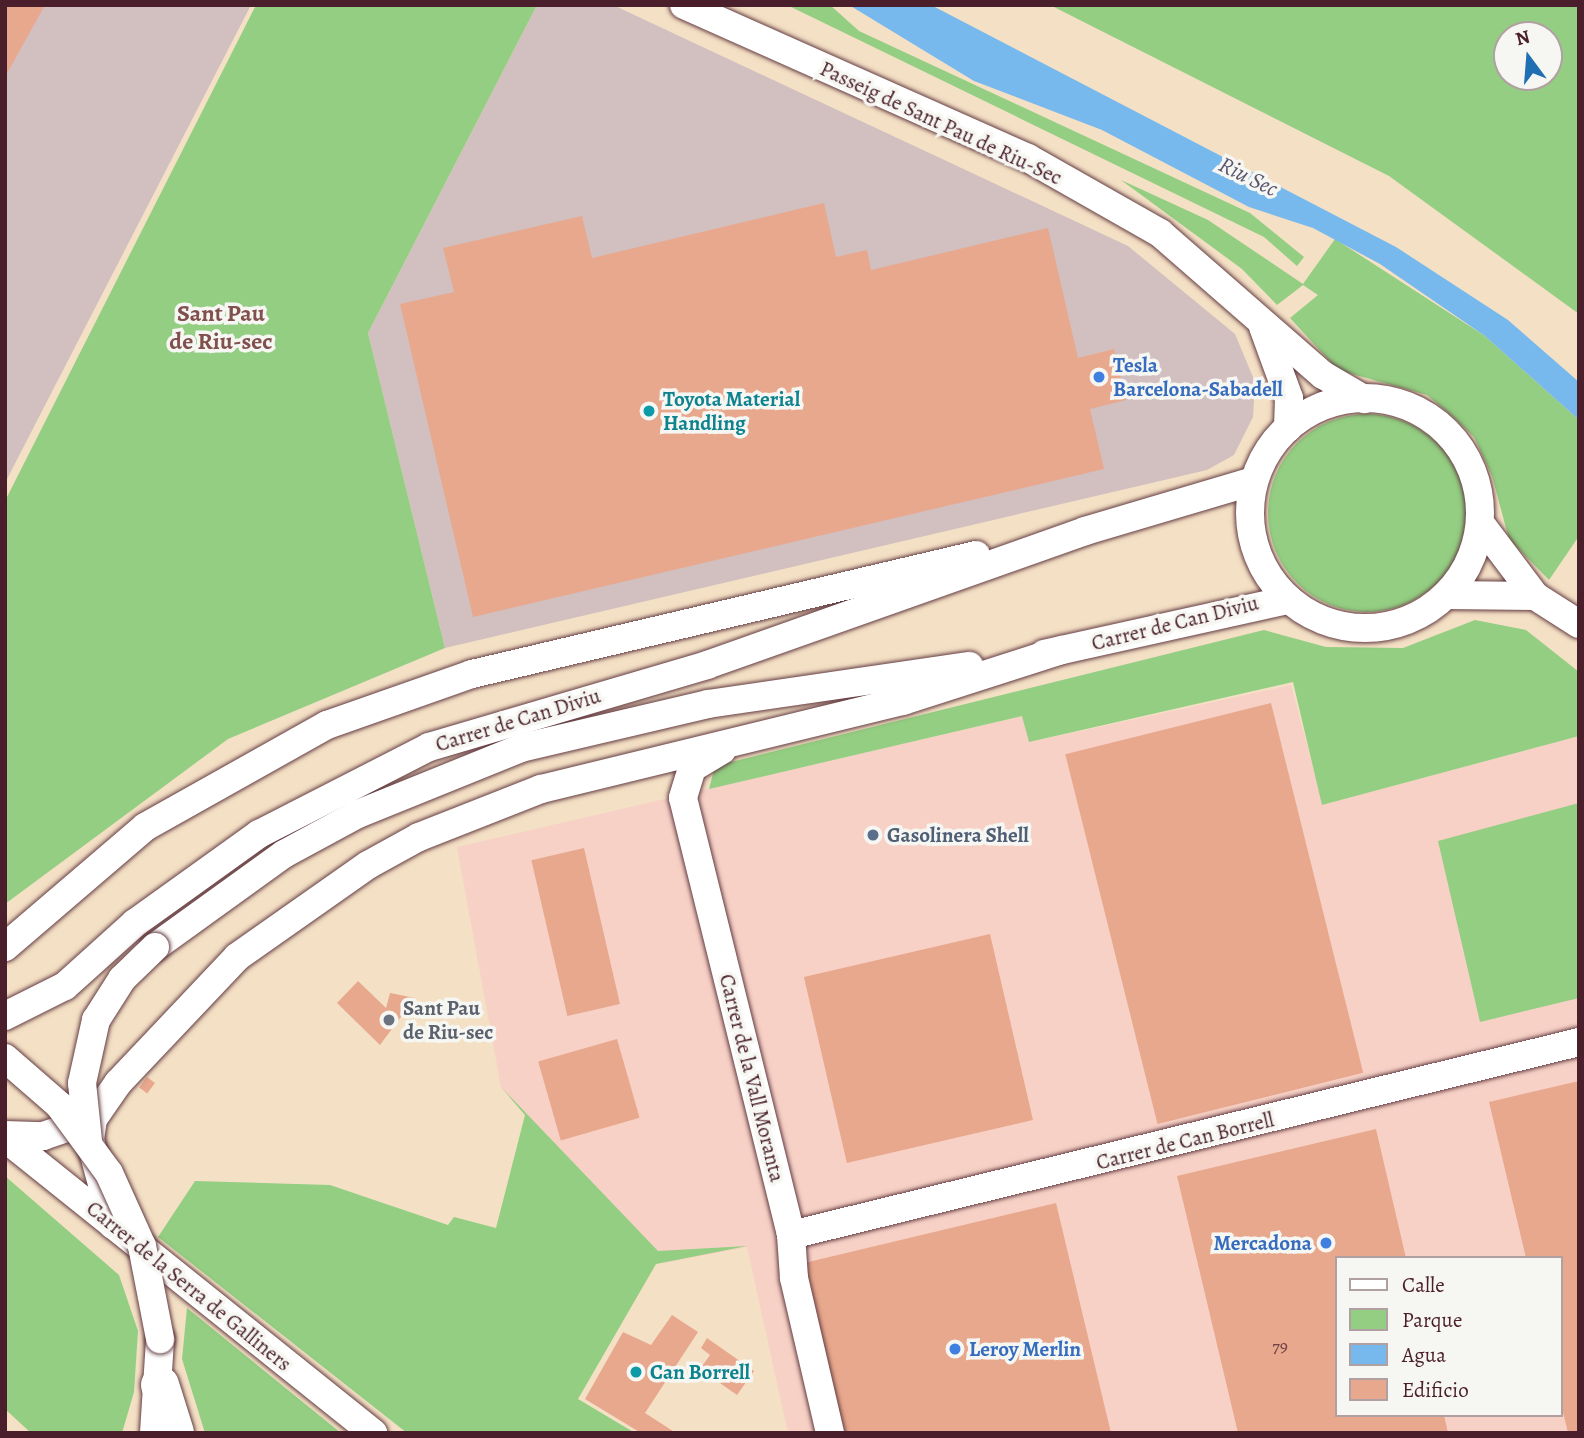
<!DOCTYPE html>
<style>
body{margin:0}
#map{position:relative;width:1584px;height:1438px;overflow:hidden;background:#f4e0c5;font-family:Alegreya,serif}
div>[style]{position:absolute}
.built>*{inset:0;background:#f7d1c6}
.industrial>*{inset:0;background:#d2bfbf}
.green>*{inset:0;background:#93ce82}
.round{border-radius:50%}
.water>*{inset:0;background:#78b9ed}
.building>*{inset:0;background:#e8a88d;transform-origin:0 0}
.roads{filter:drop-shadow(0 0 2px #643c42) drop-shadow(0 0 2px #643c42)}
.minor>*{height:28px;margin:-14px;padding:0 14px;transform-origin:14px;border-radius:14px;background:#fff}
.minor>.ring{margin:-14px;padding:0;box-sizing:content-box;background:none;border:28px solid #fff;border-radius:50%}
.highway>*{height:38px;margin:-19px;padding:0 19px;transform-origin:19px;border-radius:19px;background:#fff}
.bridges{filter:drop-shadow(0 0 2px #643c42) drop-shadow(0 0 2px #643c42)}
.minor-bridge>*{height:28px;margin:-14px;padding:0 14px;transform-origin:14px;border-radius:14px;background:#fff}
.dots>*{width:19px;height:19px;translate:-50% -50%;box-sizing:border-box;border:4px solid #f6f6f2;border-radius:50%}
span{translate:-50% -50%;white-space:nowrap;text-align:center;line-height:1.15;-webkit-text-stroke:7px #f6f6f2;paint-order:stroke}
.number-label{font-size:18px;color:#724144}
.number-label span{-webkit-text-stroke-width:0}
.street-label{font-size:21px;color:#4a1f2b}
.shop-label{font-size:21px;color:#366cbe;font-weight:700}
.left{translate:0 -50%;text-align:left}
.right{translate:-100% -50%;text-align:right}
.culture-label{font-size:21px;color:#0d838f;font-weight:700}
.service-label{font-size:21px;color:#4e5e75;font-weight:700}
.worship-label{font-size:21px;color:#5b616d;font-weight:700}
.water-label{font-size:23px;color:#5a556f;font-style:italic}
.quarter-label{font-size:24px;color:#814f4d;font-weight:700}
.frame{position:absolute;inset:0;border:7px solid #4a1f2b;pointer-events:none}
.legend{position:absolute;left:1335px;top:1256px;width:228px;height:161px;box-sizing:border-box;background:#f6f6f2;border:2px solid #b1a0a2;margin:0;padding:9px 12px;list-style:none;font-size:21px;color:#4a1f2b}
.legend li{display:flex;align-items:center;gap:14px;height:35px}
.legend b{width:35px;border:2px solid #b1a0a2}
.north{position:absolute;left:1493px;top:21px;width:70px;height:70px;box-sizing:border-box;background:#f6f6f2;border:2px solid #b1a0a2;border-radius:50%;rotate:344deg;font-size:19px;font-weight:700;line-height:28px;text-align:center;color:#4a1f2b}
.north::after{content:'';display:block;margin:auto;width:24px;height:32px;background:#1f6fb2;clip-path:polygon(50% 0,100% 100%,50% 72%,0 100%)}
</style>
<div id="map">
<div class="built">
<div style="clip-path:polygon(evenodd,1291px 685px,1323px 805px,1579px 736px,1579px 1433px,788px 1433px,747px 1247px,664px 1263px,501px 1087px,457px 847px,1023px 716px,1030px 742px,1291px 685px,1337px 1258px,1561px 1258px,1561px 1415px,1337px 1415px,1337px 1258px)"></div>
</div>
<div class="industrial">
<div style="clip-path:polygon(5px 5px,251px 5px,5px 483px)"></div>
<div style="clip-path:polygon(537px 5px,613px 5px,1128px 246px,1235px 334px,1255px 382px,1253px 417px,1234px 455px,1207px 470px,445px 648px,368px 333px)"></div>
</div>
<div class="green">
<div style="clip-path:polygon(256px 5px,537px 5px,368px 333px,445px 648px,228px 739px,5px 904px,5px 501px)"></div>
<div style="clip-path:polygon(787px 5px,830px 5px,859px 31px,1250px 213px,1304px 257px,1297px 266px,1264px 237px)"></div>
<div style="clip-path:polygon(evenodd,1050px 5px,1579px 5px,1579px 314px,1389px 176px,1050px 5px,1549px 35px,1549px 77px,1507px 77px,1507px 35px,1549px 35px)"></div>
<div style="clip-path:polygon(1121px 180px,1208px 220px,1303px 284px,1335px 239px,1485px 336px,1579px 420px,1579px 536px,1549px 580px,1509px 539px,1492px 476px,1474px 437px,1452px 416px,1427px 395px,1338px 370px,1290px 318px,1318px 295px,1303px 285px,1277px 305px,1242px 269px)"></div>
<div class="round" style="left:1268px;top:414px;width:198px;height:198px"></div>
<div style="clip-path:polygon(1475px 620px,1526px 630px,1579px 672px,1579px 736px,1322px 805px,1293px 682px,1029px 742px,1022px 716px,709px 789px,715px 766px,1264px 630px,1326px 647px,1403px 648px)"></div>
<div style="clip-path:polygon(1579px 803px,1579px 998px,1480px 1022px,1438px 841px)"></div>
<div style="clip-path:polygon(501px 1087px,658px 1251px,747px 1246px,656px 1264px,578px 1399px,635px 1433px,407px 1433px,158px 1237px,195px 1181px,330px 1185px,448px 1225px,454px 1217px,496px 1228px,525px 1115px)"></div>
<div style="clip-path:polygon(5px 1176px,119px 1275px,138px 1331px,134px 1392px,122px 1433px,31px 1433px,5px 1409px)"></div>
<div style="clip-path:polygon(187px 1308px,341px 1433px,205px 1433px,182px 1359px)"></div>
</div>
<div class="water">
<div style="clip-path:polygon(849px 5px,931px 5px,1396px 247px,1508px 320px,1579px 382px,1579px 420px,1485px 336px,1380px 264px,1313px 228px,1249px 207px,1102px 130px,974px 81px)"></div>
</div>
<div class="building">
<div style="clip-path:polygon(5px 5px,45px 5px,5px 77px)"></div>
<div style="clip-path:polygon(824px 203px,836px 257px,867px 250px,871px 270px,1048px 228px,1078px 358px,1114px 349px,1126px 400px,1090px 409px,1104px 469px,473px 617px,400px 304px,454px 292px,443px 248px,582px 216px,592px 258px)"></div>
<div style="left:1271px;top:703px;width:381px;height:212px;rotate:76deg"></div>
<div style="left:584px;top:848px;width:160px;height:54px;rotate:77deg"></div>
<div style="left:990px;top:934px;width:191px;height:191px;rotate:77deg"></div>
<div style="clip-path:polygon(358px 981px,386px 1008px,390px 993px,415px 998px,380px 1045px,337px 1003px)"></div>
<div style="left:617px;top:1039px;width:82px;height:82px;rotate:74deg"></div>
<div style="left:147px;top:1077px;width:10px;height:13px;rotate:37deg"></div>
<div style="clip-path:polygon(1579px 1081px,1579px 1433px,1568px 1433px,1561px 1404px,1561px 1258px,1526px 1258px,1489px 1102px)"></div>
<div style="clip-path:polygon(1376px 1129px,1406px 1258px,1337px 1258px,1337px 1415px,1444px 1415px,1448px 1433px,1238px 1433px,1177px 1176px)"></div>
<div style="clip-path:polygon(1056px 1203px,1111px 1433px,840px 1433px,800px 1264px)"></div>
<div style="clip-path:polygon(672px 1315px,698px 1332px,645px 1413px,676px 1433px,641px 1433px,585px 1399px,623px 1332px,651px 1345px)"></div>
<div style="clip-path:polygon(707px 1338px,754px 1371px,737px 1395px,700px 1369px,710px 1355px,701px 1348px)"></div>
</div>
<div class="roads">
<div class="minor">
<div style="left:684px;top:5px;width:376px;rotate:24deg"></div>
<div style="left:1028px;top:158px;width:152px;rotate:29.6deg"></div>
<div style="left:1160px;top:233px;width:216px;rotate:41.1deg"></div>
<div style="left:1323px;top:375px;width:48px;rotate:30.3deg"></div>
<div style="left:1263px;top:327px;width:76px;rotate:69.9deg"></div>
<div style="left:1289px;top:398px;width:30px;rotate:92deg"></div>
<div class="ring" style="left:1250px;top:398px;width:202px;height:202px"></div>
<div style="left:1480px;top:523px;width:91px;rotate:53deg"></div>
<div style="left:1535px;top:596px;width:52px;rotate:32.5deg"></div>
<div style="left:1446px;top:595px;width:89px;rotate:0.6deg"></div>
<div style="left:1044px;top:654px;width:250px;rotate:-12.5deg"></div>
<div style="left:722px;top:750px;width:35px;rotate:149deg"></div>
<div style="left:692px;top:768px;width:31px;rotate:107deg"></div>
<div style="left:683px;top:798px;width:450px;rotate:76.1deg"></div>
<div style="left:791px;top:1235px;width:43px;rotate:86deg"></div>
<div style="left:794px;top:1278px;width:159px;rotate:76.9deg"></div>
<div style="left:5px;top:947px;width:184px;rotate:-40.6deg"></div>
<div style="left:145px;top:827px;width:209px;rotate:-29.3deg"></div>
<div style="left:327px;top:725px;width:154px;rotate:-19.4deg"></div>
<div style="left:472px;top:674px;width:518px;rotate:-13.28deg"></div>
<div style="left:155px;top:947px;width:159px;rotate:-35.8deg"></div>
<div style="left:284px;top:854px;width:84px;rotate:-28.4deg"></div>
<div style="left:358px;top:814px;width:176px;rotate:-22deg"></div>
<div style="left:521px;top:748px;width:192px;rotate:-13.2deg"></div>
<div style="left:708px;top:704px;width:264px;rotate:-8.3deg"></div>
<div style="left:5px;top:1016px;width:67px;rotate:-26.6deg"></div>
<div style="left:65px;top:986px;width:94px;rotate:-42deg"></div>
<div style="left:135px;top:923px;width:153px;rotate:-35.7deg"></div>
<div style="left:259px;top:834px;width:191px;rotate:-27.1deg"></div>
<div style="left:429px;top:747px;width:290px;rotate:-16.4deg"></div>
<div style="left:707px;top:665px;width:401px;rotate:-19.5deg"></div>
<div style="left:1085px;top:531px;width:176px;rotate:-16.5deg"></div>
<div style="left:5px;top:1135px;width:38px;rotate:2deg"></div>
<div style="left:43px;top:1136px;width:53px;rotate:-18.8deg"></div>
<div style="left:5px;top:1138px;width:472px;rotate:38.7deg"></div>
<div style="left:113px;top:1225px;width:88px;rotate:-105.1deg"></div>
<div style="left:90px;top:1140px;width:21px;rotate:-82deg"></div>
<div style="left:93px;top:1119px;width:44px;rotate:-55.2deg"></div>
<div style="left:118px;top:1083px;width:173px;rotate:-46.6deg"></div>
<div style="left:237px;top:957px;width:160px;rotate:-35.1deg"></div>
<div style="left:368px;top:865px;width:58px;rotate:-28.8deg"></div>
<div style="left:419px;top:837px;width:131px;rotate:-21.5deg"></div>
<div style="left:541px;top:789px;width:373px;rotate:-13.7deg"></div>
<div style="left:903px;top:701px;width:167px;rotate:-17.8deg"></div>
<div style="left:791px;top:1235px;width:811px;rotate:-13.76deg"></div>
<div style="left:154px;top:1433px;width:94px;rotate:-86.3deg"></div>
</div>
<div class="highway">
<div style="left:160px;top:1385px;width:50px;rotate:72.6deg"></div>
</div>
</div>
<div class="bridges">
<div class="minor-bridge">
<div style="left:5px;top:1058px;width:72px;rotate:41deg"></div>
<div style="left:59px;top:1105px;width:84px;rotate:53.7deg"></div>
<div style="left:109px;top:1173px;width:80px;rotate:65.7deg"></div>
<div style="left:142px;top:1246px;width:95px;rotate:79deg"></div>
<div style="left:88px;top:1141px;width:58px;rotate:-95.9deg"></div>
<div style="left:82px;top:1083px;width:65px;rotate:-77.5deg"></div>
<div style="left:96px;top:1020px;width:49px;rotate:-57.6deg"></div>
<div style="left:122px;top:979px;width:46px;rotate:-44.1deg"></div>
</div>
</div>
<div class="dots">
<div style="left:1099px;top:377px;background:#3f7fe0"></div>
<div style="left:649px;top:411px;background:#0f9aa8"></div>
<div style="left:873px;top:835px;background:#5c6f8a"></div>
<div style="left:389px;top:1020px;background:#6b7280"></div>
<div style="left:1326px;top:1243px;background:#3f7fe0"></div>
<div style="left:955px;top:1349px;background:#3f7fe0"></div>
<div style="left:636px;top:1372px;background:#0f9aa8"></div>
</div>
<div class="number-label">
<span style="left:1280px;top:1346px">79</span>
</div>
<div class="street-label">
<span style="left:941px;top:123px;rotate:25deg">Passeig de Sant Pau de Riu-Sec</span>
<span style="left:1175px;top:623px;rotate:-14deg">Carrer de Can Diviu</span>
<span style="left:518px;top:720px;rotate:-17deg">Carrer de Can Diviu</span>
<span style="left:752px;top:1078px;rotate:76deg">Carrer de la Vall Moranta</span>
<span style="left:1185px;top:1141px;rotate:-14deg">Carrer de Can Borrell</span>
<span style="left:189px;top:1286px;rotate:39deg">Carrer de la Serra de Galliners</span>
</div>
<div class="shop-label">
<span class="left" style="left:1113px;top:377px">Tesla<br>Barcelona-Sabadell</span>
<span class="right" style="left:1312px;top:1243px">Mercadona</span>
<span class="left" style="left:969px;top:1349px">Leroy Merlin</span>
</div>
<div class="culture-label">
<span class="left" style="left:663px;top:411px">Toyota Material<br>Handling</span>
<span class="left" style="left:650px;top:1372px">Can Borrell</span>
</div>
<div class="service-label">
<span class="left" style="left:887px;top:835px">Gasolinera Shell</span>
</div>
<div class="worship-label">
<span class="left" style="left:403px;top:1020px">Sant Pau<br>de Riu-sec</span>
</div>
<div class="water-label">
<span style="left:1248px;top:177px;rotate:26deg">Riu Sec</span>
</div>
<div class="quarter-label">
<span style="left:221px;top:328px">Sant Pau<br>de Riu-sec</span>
</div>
<div class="frame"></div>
<ul class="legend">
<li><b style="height:9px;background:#fff"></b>Calle</li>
<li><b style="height:19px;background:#93ce82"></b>Parque</li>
<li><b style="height:19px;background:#78b9ed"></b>Agua</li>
<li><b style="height:19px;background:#e8a88d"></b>Edificio</li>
</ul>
<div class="north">N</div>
</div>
